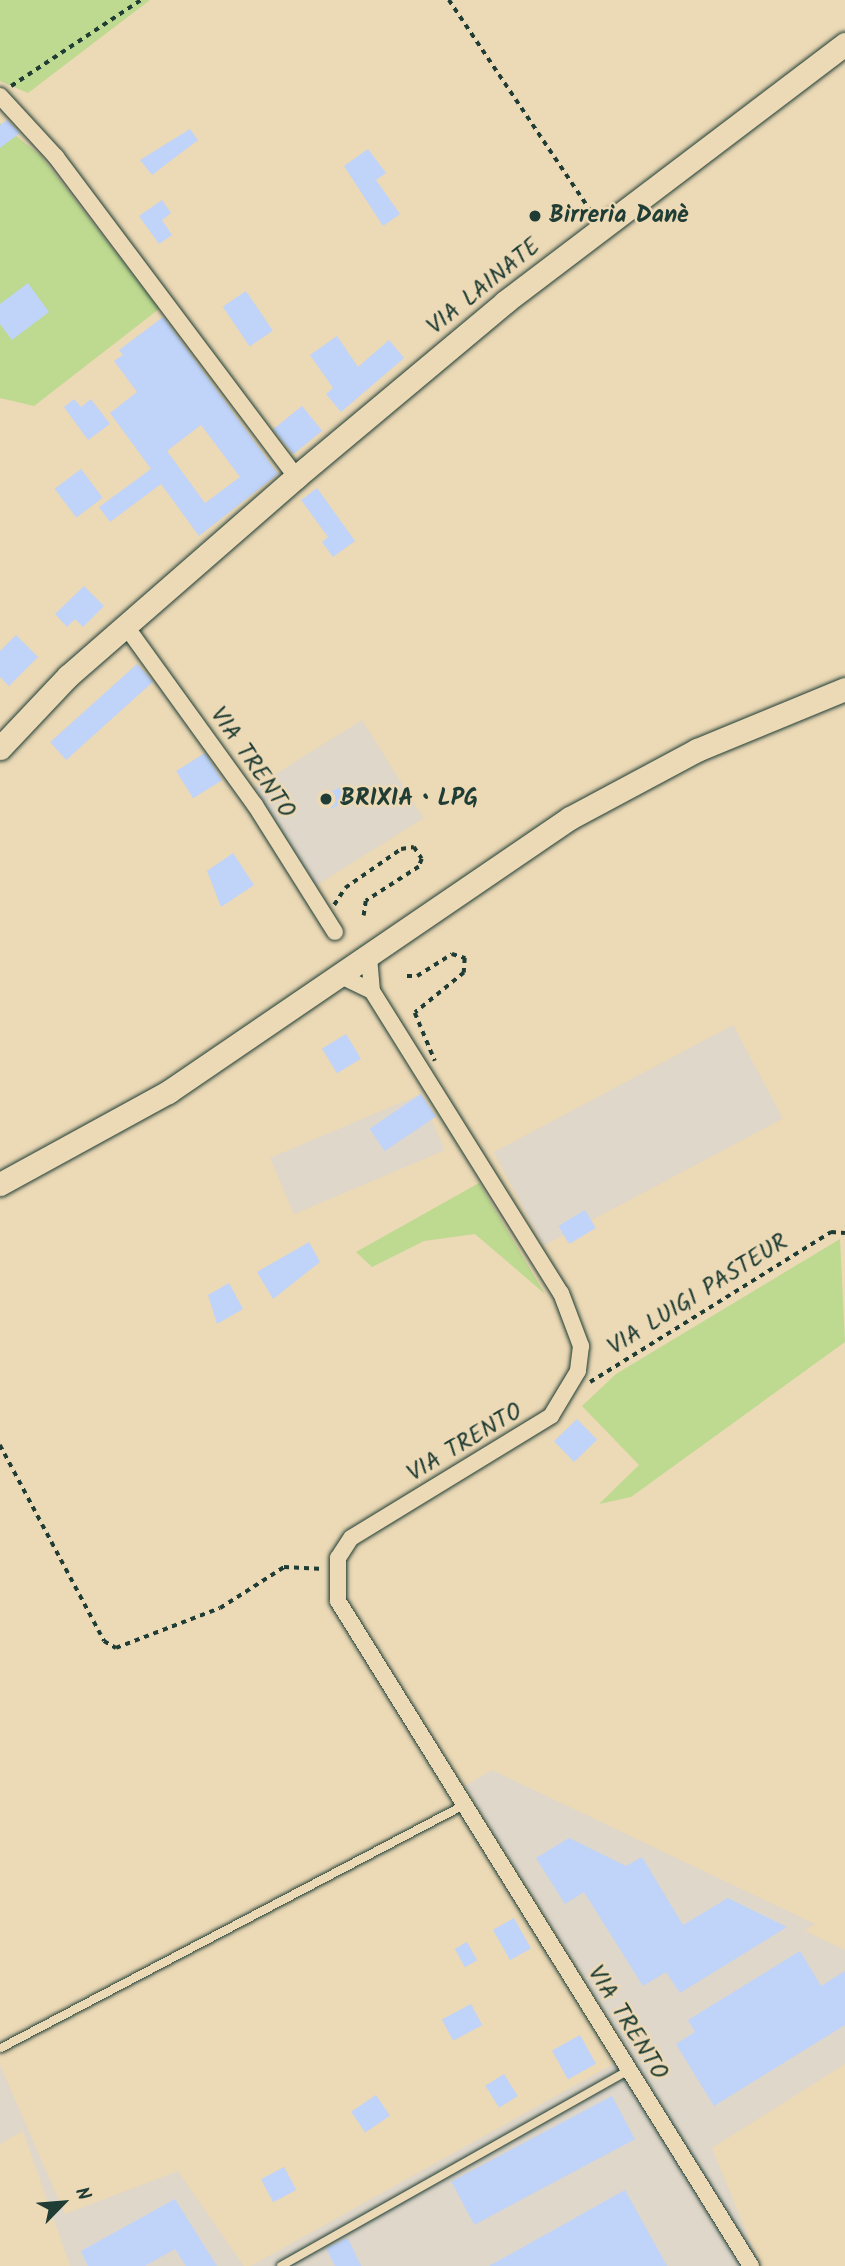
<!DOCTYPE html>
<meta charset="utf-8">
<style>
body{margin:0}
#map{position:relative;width:845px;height:2266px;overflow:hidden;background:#ecd9b6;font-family:Kalam,sans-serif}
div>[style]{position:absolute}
.built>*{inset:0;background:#dfd7ca;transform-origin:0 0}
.green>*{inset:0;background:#bed990}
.building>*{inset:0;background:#c0d3f9;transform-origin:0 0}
.path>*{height:3.5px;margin-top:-1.75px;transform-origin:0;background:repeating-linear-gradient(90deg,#1f3d34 0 5px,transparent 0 10px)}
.roads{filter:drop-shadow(0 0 2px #1f3d34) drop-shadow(0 0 2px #1f3d34)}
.lane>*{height:8px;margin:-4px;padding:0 4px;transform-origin:4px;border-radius:4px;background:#ecd9b6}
.street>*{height:16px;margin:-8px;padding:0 8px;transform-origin:8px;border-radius:8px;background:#ecd9b6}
.secondary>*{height:23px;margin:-11.5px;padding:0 11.5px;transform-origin:11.5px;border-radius:11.5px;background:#ecd9b6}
.dots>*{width:19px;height:19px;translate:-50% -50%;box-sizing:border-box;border:4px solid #ecd9b6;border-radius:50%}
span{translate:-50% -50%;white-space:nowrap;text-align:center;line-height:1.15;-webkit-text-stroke:5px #ecd9b6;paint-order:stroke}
.poi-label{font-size:24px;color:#1f3d34;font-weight:700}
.left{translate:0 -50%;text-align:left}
.street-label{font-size:24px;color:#1f3d34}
.north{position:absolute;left:28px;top:2168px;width:70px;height:70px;-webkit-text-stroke:5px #ecd9b6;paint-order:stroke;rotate:65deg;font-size:19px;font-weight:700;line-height:28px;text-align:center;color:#1f3d34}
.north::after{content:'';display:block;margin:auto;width:24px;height:32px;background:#1f3d34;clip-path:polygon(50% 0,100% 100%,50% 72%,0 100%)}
</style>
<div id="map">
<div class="built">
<div style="left:362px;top:720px;width:116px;height:127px;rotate:58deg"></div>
<div style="left:733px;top:1025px;width:106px;height:271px;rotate:62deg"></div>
<div style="left:421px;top:1094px;width:61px;height:164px;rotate:67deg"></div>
<div style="clip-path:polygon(492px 1770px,815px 1924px,805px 1931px,845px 1950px,845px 2064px,712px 2148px,760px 2266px,251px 2266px,631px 2054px,465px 1786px)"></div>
<div style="clip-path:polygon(0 2065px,65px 2214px,178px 2171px,244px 2266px,70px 2266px,23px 2131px,0 2144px)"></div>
</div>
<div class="green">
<div style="clip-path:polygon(0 0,150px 0,28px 93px,0 81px)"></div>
<div style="clip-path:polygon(0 123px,41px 156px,159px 309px,34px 406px,0 398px)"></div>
<div style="clip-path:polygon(479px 1183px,545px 1294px,475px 1234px,424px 1241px,372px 1267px,356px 1252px)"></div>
<div style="clip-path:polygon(840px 1239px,845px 1342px,631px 1497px,599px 1504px,639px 1465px,582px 1406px,616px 1374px)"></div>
</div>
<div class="building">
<div style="clip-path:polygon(7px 120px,20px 133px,0 148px,0 125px)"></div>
<div style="clip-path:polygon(190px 129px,198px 140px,152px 175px,140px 160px)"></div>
<div style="clip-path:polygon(368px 149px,386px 173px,376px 180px,400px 214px,383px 226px,344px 166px)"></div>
<div style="clip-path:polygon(162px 200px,171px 213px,162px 220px,172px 235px,159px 244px,139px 216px)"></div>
<div style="clip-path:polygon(28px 283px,49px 312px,12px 340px,0 324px,0 304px)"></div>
<div style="left:246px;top:291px;width:48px;height:28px;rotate:56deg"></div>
<div style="clip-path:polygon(evenodd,163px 317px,278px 474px,199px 536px,161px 484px,110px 522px,99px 507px,151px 469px,110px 413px,137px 392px,114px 361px,123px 355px,119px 350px,163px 317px,201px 425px,240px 477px,205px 503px,167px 451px,201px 425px)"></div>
<div style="clip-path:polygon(337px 336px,358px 367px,389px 340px,404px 358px,341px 412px,326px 394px,333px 388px,310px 355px)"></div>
<div style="clip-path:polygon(74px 399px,81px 407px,91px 399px,110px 424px,88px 440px,64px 407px)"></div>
<div style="left:302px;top:406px;width:32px;height:37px;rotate:51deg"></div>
<div style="left:81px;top:469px;width:36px;height:33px;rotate:53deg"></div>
<div style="clip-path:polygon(317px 488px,355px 541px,333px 557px,322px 542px,328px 537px,301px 500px)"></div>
<div style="clip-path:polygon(84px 586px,104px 606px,83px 627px,75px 619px,67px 627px,55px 614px)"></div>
<div style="clip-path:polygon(16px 635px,38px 657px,9px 686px,0 677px,0 651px)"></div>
<div style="left:137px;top:664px;width:24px;height:117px;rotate:48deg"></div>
<div style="left:205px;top:753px;width:32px;height:34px;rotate:58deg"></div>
<div style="left:342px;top:786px;width:15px;height:20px;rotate:62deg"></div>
<div style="clip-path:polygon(233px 853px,254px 885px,221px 907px,207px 871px)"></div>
<div style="left:346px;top:1034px;width:29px;height:28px;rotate:59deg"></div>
<div style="left:421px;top:1094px;width:27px;height:62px;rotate:56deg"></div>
<div style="left:585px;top:1210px;width:21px;height:31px;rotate:59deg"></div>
<div style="clip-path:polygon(309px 1242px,320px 1262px,273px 1299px,257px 1272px)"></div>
<div style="clip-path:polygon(229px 1283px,243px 1309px,217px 1324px,208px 1295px)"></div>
<div style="left:577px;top:1419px;width:29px;height:32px;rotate:46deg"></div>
<div style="clip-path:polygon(569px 1838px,626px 1866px,642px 1857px,683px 1925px,728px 1898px,787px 1927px,680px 1993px,666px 1972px,643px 1986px,584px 1892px,565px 1904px,536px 1858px)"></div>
<div style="left:514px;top:1918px;width:35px;height:24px;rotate:61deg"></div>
<div style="left:467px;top:1942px;width:21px;height:14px;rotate:61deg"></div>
<div style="clip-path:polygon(800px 1951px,821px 1986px,845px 1971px,845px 2025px,714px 2106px,676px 2044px,695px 2032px,688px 2020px)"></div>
<div style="left:471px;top:2004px;width:24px;height:33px;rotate:62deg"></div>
<div style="left:580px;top:2035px;width:33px;height:32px;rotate:61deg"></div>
<div style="left:504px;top:2074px;width:26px;height:22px;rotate:58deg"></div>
<div style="left:376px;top:2095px;width:25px;height:30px;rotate:56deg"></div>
<div style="left:612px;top:2096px;width:49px;height:182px;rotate:62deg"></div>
<div style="left:284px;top:2167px;width:26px;height:26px;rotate:62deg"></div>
<div style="clip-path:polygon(625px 2190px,667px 2266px,489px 2266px)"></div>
<div style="clip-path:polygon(175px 2199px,217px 2266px,186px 2266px,175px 2249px,145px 2266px,88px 2266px,81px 2251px)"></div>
<div style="clip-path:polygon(348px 2238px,361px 2266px,335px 2266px,326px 2248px)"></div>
</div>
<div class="path">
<div style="left:449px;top:0;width:258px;rotate:56.1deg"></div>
<div style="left:11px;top:86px;width:156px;rotate:-33.5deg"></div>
<div style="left:334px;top:905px;width:20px;rotate:-57deg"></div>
<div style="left:345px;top:888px;width:68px;rotate:-34.9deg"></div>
<div style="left:401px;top:849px;width:13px;rotate:-9deg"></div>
<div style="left:414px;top:847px;width:14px;rotate:56deg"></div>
<div style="left:422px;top:859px;width:9px;rotate:111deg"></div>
<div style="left:419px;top:867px;width:63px;rotate:147.3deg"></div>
<div style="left:366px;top:901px;width:15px;rotate:98deg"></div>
<div style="left:407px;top:976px;width:10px"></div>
<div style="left:417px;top:976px;width:41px;rotate:-32.2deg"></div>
<div style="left:452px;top:954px;width:14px;rotate:17deg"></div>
<div style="left:465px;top:958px;width:15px;rotate:94deg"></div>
<div style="left:464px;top:973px;width:63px;rotate:140.8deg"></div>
<div style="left:415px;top:1013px;width:52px;rotate:67.4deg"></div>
<div style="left:590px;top:1382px;width:284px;rotate:-31.9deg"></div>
<div style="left:831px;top:1232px;width:14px;rotate:4deg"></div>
<div style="left:0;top:1445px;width:222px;rotate:62deg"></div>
<div style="left:104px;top:1641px;width:14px;rotate:30deg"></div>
<div style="left:116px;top:1648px;width:111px;rotate:-21deg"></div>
<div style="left:220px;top:1608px;width:76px;rotate:-32.6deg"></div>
<div style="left:284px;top:1567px;width:40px;rotate:2.9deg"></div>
</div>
<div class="roads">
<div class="lane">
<div style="left:1px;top:2048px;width:523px;rotate:-27.69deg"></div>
<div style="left:281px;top:2266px;width:399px;rotate:-29.4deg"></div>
</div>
<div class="street">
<div style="left:0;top:96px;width:83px;rotate:47.4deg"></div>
<div style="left:56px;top:157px;width:400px;rotate:53.1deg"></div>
<div style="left:125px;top:625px;width:222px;rotate:54.2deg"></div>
<div style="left:255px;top:805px;width:150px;rotate:57.8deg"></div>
<div style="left:369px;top:957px;width:34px;rotate:85deg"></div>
<div style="left:372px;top:991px;width:356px;rotate:58deg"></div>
<div style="left:561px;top:1293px;width:57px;rotate:69.3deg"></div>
<div style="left:581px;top:1346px;width:25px;rotate:97deg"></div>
<div style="left:578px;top:1371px;width:52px;rotate:121deg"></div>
<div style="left:551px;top:1416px;width:234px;rotate:148.6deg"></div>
<div style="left:351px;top:1538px;width:24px;rotate:123deg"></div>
<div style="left:338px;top:1558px;width:43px;rotate:90deg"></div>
<div style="left:338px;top:1601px;width:783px;rotate:58.16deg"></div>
<div style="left:341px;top:976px;width:34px;rotate:26deg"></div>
</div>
<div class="secondary">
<div style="left:0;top:748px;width:99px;rotate:-46.6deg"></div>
<div style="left:68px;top:676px;width:303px;rotate:-41.1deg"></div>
<div style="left:296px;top:477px;width:273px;rotate:-39.9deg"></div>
<div style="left:505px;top:302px;width:427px;rotate:-37.2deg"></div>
<div style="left:0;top:1184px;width:192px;rotate:-28.7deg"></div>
<div style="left:168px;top:1092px;width:486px;rotate:-34.3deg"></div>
<div style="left:570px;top:818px;width:144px;rotate:-28.2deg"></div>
<div style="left:697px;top:750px;width:160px;rotate:-22.4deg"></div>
</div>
</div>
<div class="dots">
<div style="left:535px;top:216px;background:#1f3d34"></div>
<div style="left:326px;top:799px;background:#1f3d34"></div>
</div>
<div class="poi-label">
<span class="left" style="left:549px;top:216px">Birreria Danè</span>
<span class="left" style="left:340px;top:799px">BRIXIA • LPG</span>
</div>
<div class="street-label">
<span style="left:484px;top:287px;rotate:-39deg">VIA LAINATE</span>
<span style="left:252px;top:763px;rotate:55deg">VIA TRENTO</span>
<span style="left:698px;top:1295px;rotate:-32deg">VIA LUIGI PASTEUR</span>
<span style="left:465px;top:1443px;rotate:-31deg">VIA TRENTO</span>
<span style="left:627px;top:2023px;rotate:58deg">VIA TRENTO</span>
</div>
<div class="north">N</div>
</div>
